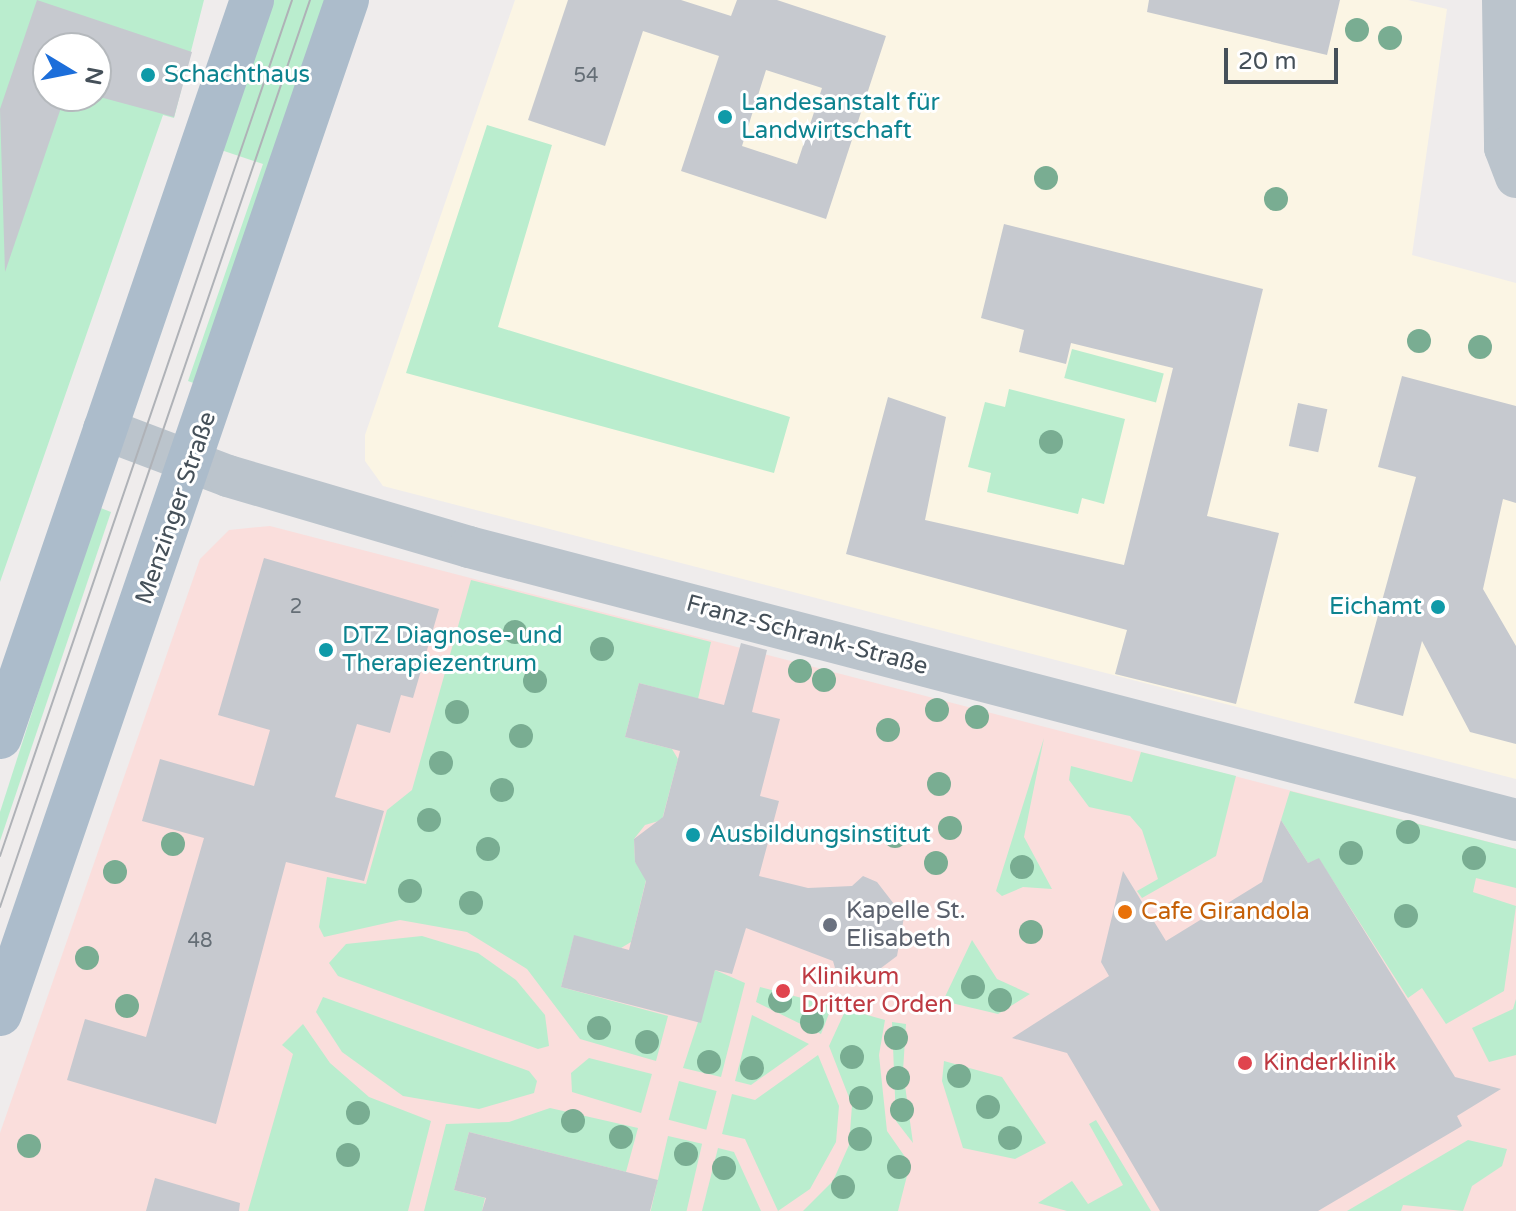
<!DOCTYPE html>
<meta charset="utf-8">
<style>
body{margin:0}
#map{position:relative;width:1516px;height:1211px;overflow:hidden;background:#efecec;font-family:"Varela Round",sans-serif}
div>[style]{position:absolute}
.commercial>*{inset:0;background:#fbf5e4}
.medical>*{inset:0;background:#fadedc}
.green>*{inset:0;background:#baedce;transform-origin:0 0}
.building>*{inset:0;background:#c6c9cf;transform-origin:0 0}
.minor>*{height:42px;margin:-21px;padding:0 21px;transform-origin:21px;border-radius:21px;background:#bbc4cc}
.major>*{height:44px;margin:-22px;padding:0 22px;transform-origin:22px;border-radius:22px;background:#acbccb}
.tram>*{height:2px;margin:-1px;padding:0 1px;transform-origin:1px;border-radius:1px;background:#afb2b7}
.trees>*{width:24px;height:24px;margin:-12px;border-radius:50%;background:#79ad92}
.dots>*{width:22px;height:22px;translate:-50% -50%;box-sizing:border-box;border:4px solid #fff;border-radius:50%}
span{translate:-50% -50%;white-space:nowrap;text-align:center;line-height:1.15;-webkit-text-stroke:6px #fff;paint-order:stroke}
.number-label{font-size:20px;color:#656e76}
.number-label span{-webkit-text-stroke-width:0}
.culture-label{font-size:24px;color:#0d838f}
.left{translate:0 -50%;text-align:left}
.right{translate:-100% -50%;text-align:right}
.street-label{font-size:24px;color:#455059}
.worship-label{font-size:24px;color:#5b616d}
.food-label{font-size:24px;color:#c56008}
.health-label{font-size:24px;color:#be3a42}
.north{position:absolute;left:32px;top:32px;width:80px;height:80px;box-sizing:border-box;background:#fff;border:2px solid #b5b9bd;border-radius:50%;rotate:100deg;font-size:22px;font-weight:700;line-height:32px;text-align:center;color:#455059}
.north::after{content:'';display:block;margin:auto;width:28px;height:36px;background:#1c6eda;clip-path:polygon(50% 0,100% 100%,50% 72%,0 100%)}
.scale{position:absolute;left:1224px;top:48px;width:114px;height:36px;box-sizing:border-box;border:4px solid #455059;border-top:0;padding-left:10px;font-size:24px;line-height:28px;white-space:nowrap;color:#455059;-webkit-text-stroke:6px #fff;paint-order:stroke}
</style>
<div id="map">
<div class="commercial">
<div style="clip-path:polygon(515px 0,1408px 0,1447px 9px,1412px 255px,1516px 283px,1516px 779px,383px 486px,365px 461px,365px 435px)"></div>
</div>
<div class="medical">
<div style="clip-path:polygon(270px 526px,1516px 849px,1516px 1211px,0 1211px,0 1133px,200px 559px,229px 530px)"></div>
</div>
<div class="green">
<div style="clip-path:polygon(evenodd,0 0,204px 0,174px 118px,163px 115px,0 582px,0 0,48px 48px,96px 48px,96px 96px,48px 96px,48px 48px)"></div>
<div style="clip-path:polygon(273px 0,327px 0,199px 385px,188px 381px,263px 164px,221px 150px)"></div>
<div style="clip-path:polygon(487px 125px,552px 145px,498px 327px,790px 417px,774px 473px,406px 373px)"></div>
<div style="left:1072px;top:349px;width:95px;height:30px;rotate:15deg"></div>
<div style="clip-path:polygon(1009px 389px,1125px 419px,1104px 504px,1082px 498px,1078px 514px,987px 492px,991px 473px,968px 467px,985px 402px,1005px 407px)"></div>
<div style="clip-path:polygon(98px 507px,111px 512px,0 841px,0 812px)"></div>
<div style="clip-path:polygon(471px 580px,711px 642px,698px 699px,639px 683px,625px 737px,672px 749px,678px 759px,662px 820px,645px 825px,634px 839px,635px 862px,647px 876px,631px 942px,621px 948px,574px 936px,561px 987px,668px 1016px,656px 1061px,580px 1039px,527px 969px,467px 932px,400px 920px,324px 937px,319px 927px,327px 877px,366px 884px,387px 810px,412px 790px)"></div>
<div style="clip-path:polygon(1044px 738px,1024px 837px,1052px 889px,1023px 887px,1002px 896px,996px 891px)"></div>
<div style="clip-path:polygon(1141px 752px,1236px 776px,1216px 856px,1142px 898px,1137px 891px,1158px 879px,1142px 830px,1130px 816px,1089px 807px,1069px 780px,1071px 766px,1132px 782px)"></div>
<div style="clip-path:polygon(1290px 791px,1516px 849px,1516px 888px,1476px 878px,1473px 892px,1516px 906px,1504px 991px,1446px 1024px,1422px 988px,1408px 998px,1319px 859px,1308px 863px,1281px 820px)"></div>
<div style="clip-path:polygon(422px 936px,478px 953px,516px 980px,545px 1015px,549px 1046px,538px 1049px,338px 976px,329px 963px,346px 944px)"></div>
<div style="clip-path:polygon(972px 940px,997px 979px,1030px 994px,998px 1014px,943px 1001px)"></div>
<div style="clip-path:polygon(715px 970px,745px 983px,721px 1077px,683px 1068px)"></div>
<div style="clip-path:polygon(760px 987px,832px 1006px,821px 1034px,756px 1002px)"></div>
<div style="clip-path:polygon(323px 997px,529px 1071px,537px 1081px,534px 1093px,479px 1109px,403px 1096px,342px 1052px,316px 1012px)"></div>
<div style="clip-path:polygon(1516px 999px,1516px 1055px,1489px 1062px,1472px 1028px,1513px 1009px)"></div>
<div style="clip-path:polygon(846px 1009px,885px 1020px,879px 1055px,887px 1131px,910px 1164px,898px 1211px,803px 1211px,833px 1181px,849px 1145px,852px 1105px,829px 1046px)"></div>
<div style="clip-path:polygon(752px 1015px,809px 1044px,751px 1085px,735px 1081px)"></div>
<div style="clip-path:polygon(892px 1022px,906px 1024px,903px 1071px,913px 1143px,896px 1121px)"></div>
<div style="clip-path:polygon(303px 1024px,330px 1063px,369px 1097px,431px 1121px,408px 1211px,248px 1211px,293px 1054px,282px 1045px)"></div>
<div style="clip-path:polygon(818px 1055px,839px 1106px,836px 1142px,810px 1189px,778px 1211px,745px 1139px,722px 1134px,732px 1094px,755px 1100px)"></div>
<div style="clip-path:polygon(589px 1058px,652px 1074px,641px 1113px,572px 1092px,571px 1073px)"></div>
<div style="clip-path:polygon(944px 1061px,1002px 1077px,1046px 1143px,1015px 1159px,963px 1148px,942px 1081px)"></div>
<div style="left:679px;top:1081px;width:39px;height:40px;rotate:15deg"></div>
<div style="clip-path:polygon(550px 1108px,638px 1128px,626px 1172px,469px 1132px,454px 1190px,485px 1198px,482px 1211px,424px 1211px,446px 1124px,509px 1122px)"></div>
<div style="clip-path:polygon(1096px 1120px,1151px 1211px,1067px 1211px,1038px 1203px,1072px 1181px,1088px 1204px,1123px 1185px,1089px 1124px)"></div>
<div style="left:668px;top:1136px;width:35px;height:77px;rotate:13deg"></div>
<div style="clip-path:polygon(1468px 1140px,1507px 1149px,1502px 1166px,1472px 1186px,1463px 1211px,1403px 1205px,1401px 1211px,1347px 1211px)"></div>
<div style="clip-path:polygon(718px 1148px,734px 1152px,761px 1211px,702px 1211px)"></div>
</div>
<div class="building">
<div style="clip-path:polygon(37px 0,192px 52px,174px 117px,96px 96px,96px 48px,48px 48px,48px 96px,65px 96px,5px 272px,0 109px)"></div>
<div style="clip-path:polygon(evenodd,568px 0,681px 0,731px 16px,737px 0,777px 0,886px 36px,826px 219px,681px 171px,719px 56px,643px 31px,605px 146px,528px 120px,568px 0,766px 70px,822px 88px,797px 164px,742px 146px,766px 70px)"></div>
<div style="clip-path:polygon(1149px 0,1340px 0,1327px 55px,1147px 12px)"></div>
<div style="clip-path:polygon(1004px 224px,1263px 289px,1207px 516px,1279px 533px,1236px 704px,1115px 674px,1127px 630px,846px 554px,888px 397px,946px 417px,925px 520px,1124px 565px,1173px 368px,1071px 343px,1066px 364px,1019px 352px,1024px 330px,981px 318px)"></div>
<div style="clip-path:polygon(1402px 376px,1516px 406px,1516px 503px,1503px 499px,1483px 589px,1516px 646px,1516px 744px,1470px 732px,1422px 641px,1403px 716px,1354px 703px,1416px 477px,1378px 467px)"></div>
<div style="left:1298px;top:403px;width:30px;height:44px;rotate:12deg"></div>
<div style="clip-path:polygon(264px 558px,439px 609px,413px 698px,401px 695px,390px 733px,357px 724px,335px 797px,384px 811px,364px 881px,286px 862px,216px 1124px,67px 1080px,85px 1019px,146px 1037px,204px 838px,142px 821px,160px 759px,254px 786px,270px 730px,218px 715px)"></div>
<div style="clip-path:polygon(741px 643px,767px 650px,752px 712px,780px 719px,760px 796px,779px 801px,759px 876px,808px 888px,852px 886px,863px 876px,877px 882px,904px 917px,897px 956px,869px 977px,839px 982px,833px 961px,746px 928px,732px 974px,715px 970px,701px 1023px,561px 987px,574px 935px,629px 950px,646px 881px,635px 862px,634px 839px,663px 817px,680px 751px,625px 737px,639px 683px,724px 705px)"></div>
<div style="clip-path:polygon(1281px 820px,1308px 863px,1319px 858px,1455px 1077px,1501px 1089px,1457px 1116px,1462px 1126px,1318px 1211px,1160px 1211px,1067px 1053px,1012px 1038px,1109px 976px,1101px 962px,1123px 871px,1166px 941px,1262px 882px)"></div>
<div style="clip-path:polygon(469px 1132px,658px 1180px,650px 1211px,482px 1211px,486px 1198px,454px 1190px)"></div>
<div style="clip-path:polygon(155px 1178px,240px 1203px,239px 1211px,146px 1211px)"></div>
</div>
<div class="minor">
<div style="left:1503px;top:0;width:148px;rotate:89.2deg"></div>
<div style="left:1505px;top:148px;width:31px;rotate:69deg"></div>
<div style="left:104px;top:429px;width:133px;rotate:20.8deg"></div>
<div style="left:228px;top:476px;width:251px;rotate:16.4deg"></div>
<div style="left:469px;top:547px;width:1082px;rotate:14.61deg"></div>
</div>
<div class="major">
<div style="left:0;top:737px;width:779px;rotate:-71.12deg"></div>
<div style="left:0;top:1014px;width:1072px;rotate:-71.11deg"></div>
</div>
<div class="tram">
<div style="left:0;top:856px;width:904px;rotate:-71.16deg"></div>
<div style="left:0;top:907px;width:959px;rotate:-71.13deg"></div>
</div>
<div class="trees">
<div style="left:1357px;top:30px"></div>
<div style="left:1390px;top:38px"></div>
<div style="left:1046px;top:178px"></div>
<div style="left:1276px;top:199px"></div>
<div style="left:1419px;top:341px"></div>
<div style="left:1480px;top:347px"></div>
<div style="left:1051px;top:442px"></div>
<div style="left:515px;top:632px"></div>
<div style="left:602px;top:649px"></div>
<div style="left:800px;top:671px"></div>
<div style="left:824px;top:680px"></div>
<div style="left:535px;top:681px"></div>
<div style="left:937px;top:710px"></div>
<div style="left:457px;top:712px"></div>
<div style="left:977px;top:717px"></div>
<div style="left:888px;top:730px"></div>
<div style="left:521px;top:736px"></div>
<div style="left:441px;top:763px"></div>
<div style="left:939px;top:784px"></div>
<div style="left:502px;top:790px"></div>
<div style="left:429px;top:820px"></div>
<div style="left:950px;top:828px"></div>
<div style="left:1408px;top:832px"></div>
<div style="left:895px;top:836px"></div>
<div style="left:173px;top:844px"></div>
<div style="left:488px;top:849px"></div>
<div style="left:1351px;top:853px"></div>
<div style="left:1474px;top:858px"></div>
<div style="left:936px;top:863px"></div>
<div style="left:1022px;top:867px"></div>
<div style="left:115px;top:872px"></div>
<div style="left:410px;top:891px"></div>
<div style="left:471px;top:903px"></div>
<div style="left:1406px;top:916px"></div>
<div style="left:1031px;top:932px"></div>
<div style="left:87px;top:958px"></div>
<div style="left:973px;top:987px"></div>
<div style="left:1000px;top:1000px"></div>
<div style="left:780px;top:1001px"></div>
<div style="left:127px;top:1006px"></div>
<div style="left:812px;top:1022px"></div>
<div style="left:599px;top:1028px"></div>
<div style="left:896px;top:1038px"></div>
<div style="left:647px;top:1042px"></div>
<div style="left:852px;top:1057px"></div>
<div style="left:709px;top:1062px"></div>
<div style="left:752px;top:1068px"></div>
<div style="left:959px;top:1076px"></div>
<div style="left:898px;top:1078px"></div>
<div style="left:861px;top:1098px"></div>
<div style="left:988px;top:1107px"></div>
<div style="left:902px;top:1110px"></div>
<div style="left:358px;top:1113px"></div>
<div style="left:573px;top:1121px"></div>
<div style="left:621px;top:1137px"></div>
<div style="left:1010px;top:1138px"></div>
<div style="left:860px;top:1139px"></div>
<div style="left:29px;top:1146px"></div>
<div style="left:686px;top:1154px"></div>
<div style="left:348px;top:1155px"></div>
<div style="left:899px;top:1167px"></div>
<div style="left:724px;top:1168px"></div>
<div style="left:843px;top:1187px"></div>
</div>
<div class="dots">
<div style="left:148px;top:75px;background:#0f9aa8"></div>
<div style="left:725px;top:117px;background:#0f9aa8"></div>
<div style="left:1438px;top:607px;background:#0f9aa8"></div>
<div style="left:326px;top:650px;background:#0f9aa8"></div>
<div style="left:693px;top:835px;background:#0f9aa8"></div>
<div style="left:1125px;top:912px;background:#e8710a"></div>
<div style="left:830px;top:925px;background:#6b7280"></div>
<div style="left:783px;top:991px;background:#e0444e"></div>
<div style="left:1245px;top:1063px;background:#e0444e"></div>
</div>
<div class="number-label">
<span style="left:586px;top:76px">54</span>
<span style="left:296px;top:607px">2</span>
<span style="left:200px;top:941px">48</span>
</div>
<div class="culture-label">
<span class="left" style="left:164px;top:75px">Schachthaus</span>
<span class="left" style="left:741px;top:117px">Landesanstalt für<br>Landwirtschaft</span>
<span class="right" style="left:1422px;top:607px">Eichamt</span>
<span class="left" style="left:342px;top:650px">DTZ Diagnose- und<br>Therapiezentrum</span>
<span class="left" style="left:709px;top:835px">Ausbildungsinstitut</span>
</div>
<div class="street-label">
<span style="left:176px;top:508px;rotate:-71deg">Menzinger Straße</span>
<span style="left:807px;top:635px;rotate:15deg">Franz-Schrank-Straße</span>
</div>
<div class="worship-label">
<span class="left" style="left:846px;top:925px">Kapelle St.<br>Elisabeth</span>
</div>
<div class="food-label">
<span class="left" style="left:1141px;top:912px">Cafe Girandola</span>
</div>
<div class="health-label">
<span class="left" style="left:801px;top:991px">Klinikum<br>Dritter Orden</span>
<span class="left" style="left:1263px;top:1063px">Kinderklinik</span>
</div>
<div class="north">N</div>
<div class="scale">20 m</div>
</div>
